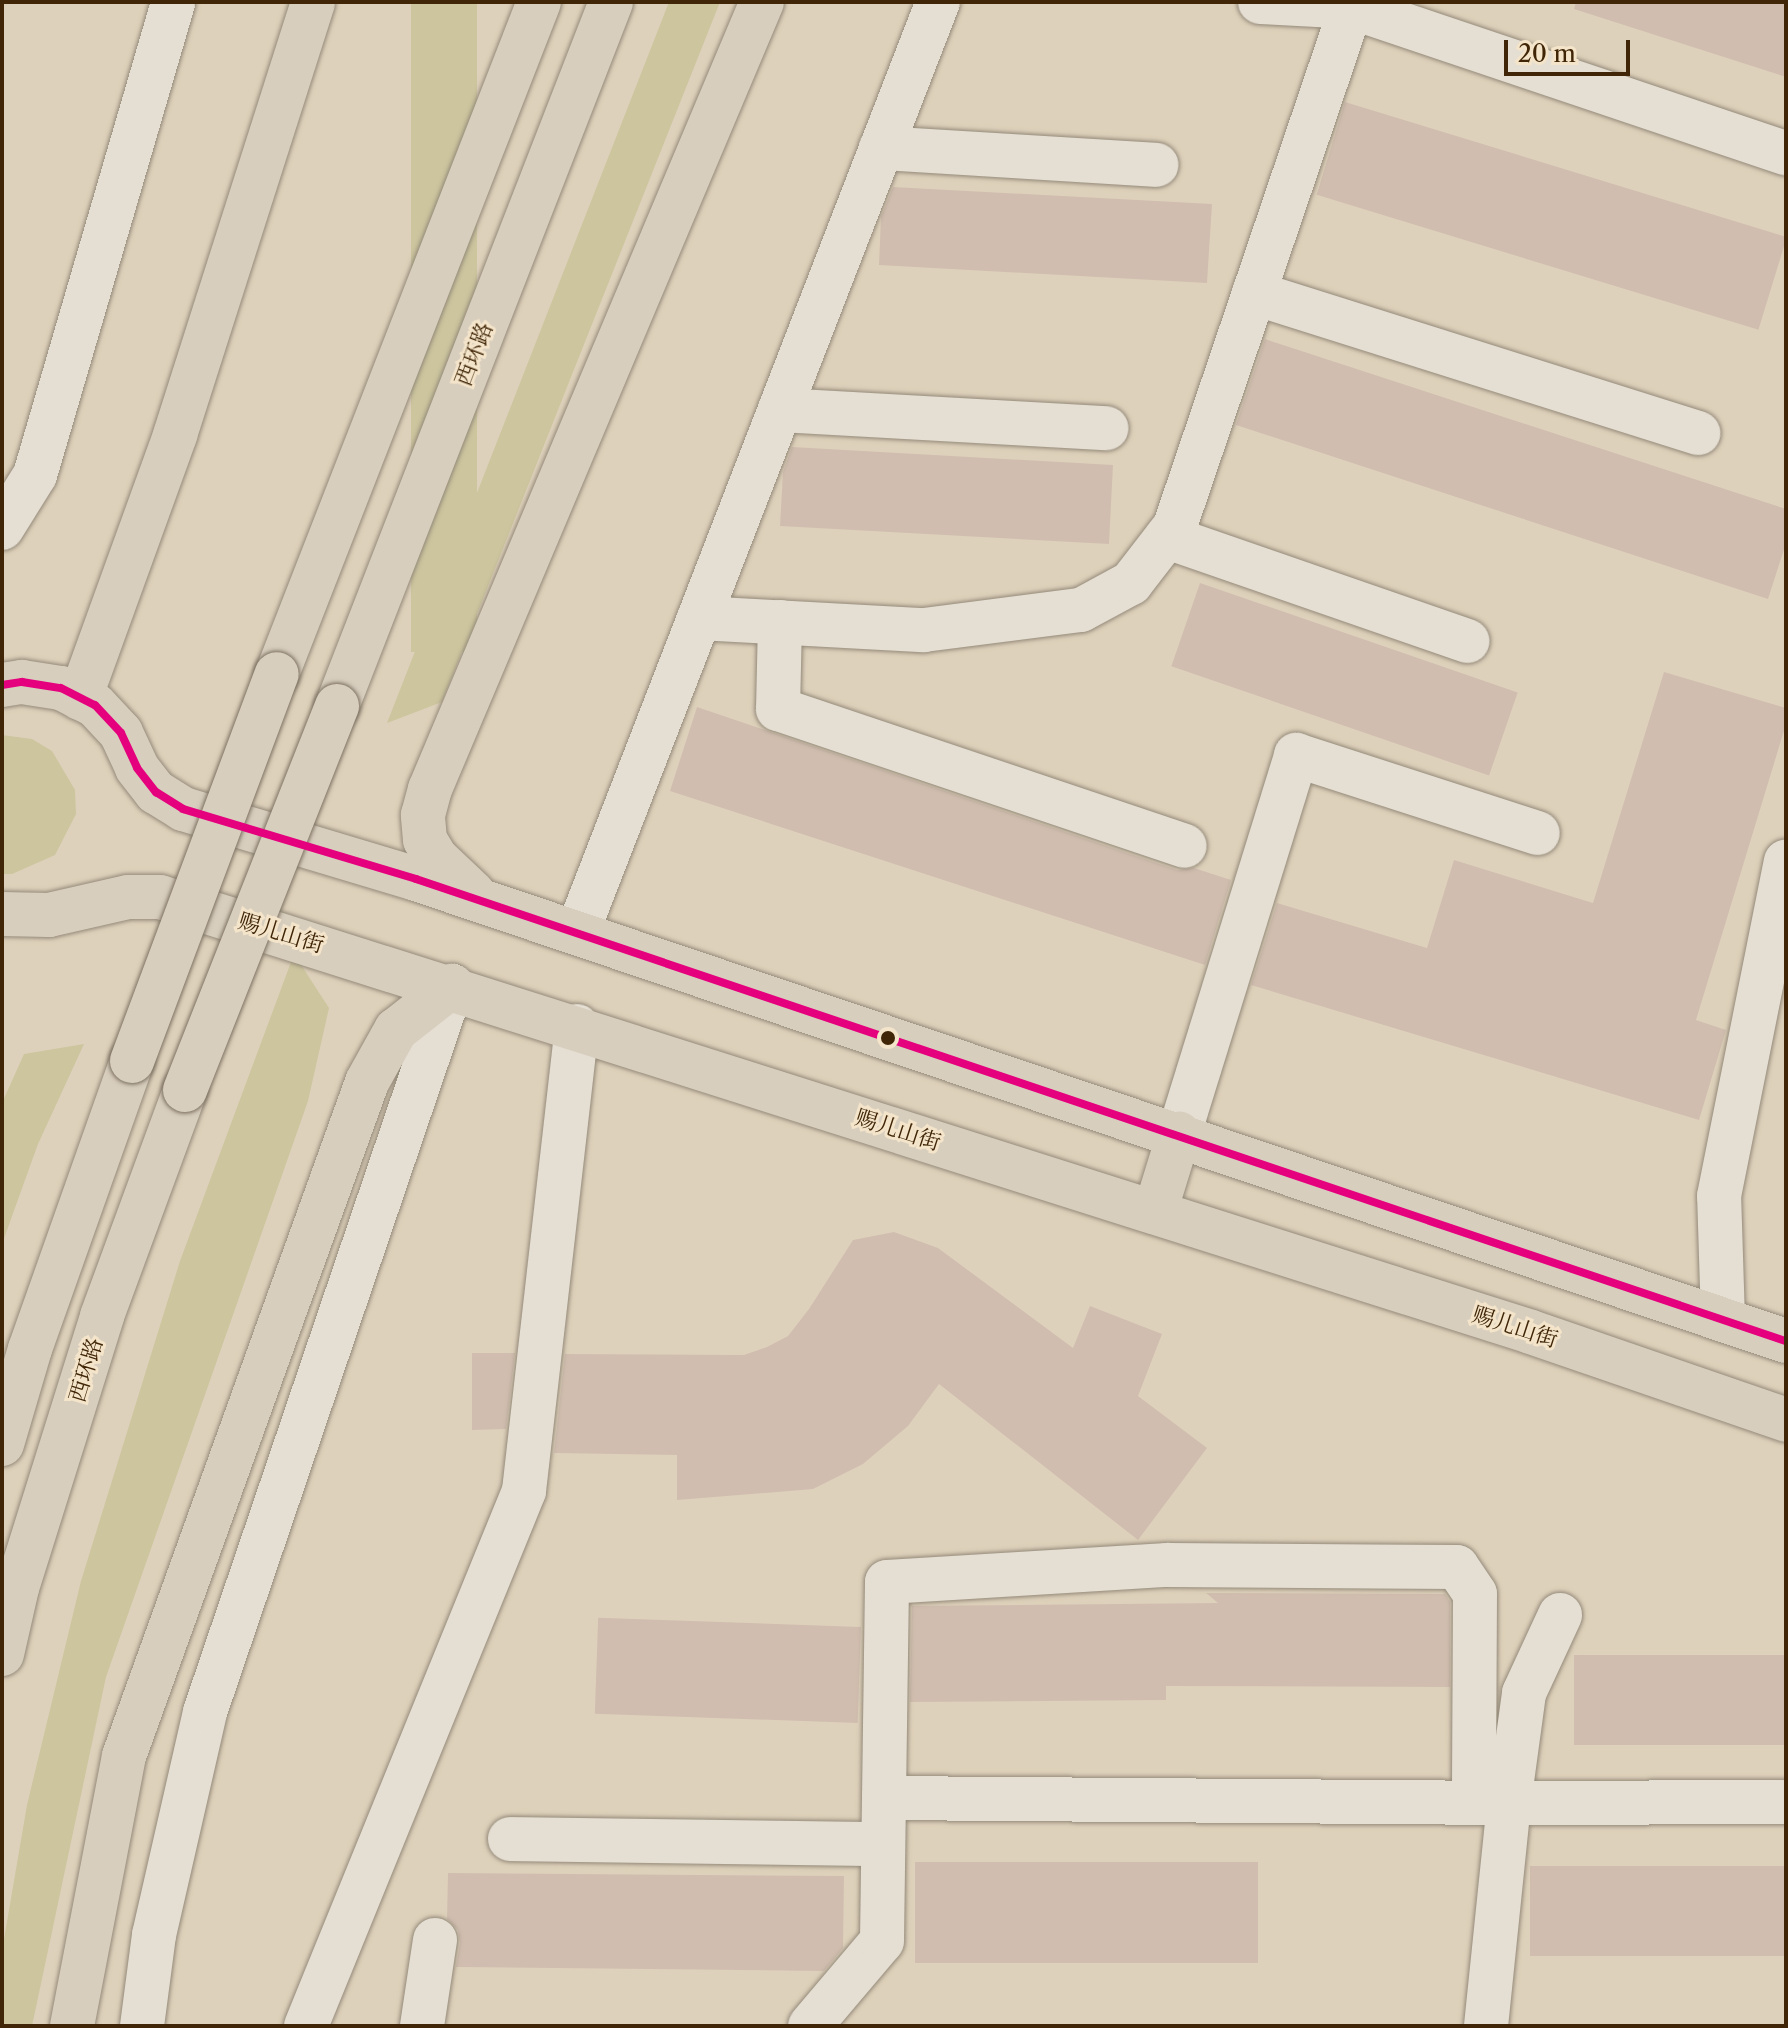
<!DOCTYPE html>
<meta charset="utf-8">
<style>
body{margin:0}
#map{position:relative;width:1788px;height:2028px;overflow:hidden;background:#ded1bb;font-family:"Libre Caslon Text","Noto Serif SC",serif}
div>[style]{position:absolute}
.green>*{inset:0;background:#ccc59e;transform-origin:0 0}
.building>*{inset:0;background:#d0bdaf;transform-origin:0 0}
.roads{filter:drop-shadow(0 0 2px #948a79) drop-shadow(0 0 2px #948a79)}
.minor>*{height:44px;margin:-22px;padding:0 22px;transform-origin:22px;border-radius:22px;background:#e5ded3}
.major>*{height:44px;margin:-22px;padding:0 22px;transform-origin:22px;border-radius:22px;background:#d8cebe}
.highway>*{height:44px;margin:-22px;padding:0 22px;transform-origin:22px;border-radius:22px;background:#d8cebe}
.bridges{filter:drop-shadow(0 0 2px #7d7262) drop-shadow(0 0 2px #7d7262)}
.highway-bridge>*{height:44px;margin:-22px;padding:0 22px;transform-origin:22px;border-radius:22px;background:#d8cebe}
.bus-1>*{height:8px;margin:-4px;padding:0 4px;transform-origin:4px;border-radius:4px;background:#e5007d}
.dots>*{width:22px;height:22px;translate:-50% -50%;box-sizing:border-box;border:4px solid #f3e4ca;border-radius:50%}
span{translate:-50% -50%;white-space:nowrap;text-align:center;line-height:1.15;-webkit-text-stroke:6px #f3e4ca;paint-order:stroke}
.street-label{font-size:22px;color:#402506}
.frame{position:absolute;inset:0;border:4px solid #402506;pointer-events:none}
.scale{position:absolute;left:1504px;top:40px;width:126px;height:36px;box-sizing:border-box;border:4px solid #402506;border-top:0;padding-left:10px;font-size:24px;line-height:28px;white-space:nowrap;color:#402506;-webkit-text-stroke:6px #f3e4ca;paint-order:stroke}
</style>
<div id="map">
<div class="green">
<div style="left:411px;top:2px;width:66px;height:650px"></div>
<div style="clip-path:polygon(669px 2px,720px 2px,442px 702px,387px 723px)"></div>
<div style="clip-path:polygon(2px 735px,32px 739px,52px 751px,75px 790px,76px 814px,55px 855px,12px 874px,2px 874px)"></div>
<div style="clip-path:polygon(294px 954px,329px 1008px,308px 1101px,106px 1677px,32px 2026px,2px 2026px,2px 1951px,27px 1805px,81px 1581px,180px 1261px)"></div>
<div style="clip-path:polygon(84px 1044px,38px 1144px,2px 1244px,2px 1103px,24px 1054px)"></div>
</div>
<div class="building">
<div style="clip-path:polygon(1576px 2px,1786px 2px,1786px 77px,1574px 9px)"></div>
<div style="left:1345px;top:102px;width:462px;height:97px;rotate:17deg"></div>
<div style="clip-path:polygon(893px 187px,1212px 204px,1207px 283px,879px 265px,881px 217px)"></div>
<div style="clip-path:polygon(1265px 339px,1786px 509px,1786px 543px,1768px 599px,1236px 425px)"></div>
<div style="clip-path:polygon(792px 447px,1113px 465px,1109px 544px,780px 526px,783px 472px)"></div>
<div style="left:1200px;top:583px;width:336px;height:88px;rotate:19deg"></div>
<div style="clip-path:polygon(1664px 672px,1786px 708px,1786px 724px,1696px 1020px,1726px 1030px,1699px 1120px,1251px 985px,1277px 903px,1427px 948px,1454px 860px,1593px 903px)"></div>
<div style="clip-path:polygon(697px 707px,1177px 870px,1194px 868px,1231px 880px,1205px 965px,670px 791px)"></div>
<div style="clip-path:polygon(894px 1232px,938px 1248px,1073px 1348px,1090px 1306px,1162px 1334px,1138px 1396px,1207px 1448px,1138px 1540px,939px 1384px,908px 1426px,863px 1464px,813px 1489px,677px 1500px,677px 1455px,554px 1453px,565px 1354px,744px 1355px,767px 1347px,788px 1336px,809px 1309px,853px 1240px)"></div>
<div style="clip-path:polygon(472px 1353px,515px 1353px,506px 1429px,472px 1430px)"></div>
<div style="clip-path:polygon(1206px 1593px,1445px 1594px,1450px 1602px,1450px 1687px,1166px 1686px,1166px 1700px,910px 1702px,912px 1606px,1218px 1603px)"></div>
<div style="left:861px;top:1627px;width:96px;height:263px;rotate:92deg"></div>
<div style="left:1786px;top:1655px;width:90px;height:212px;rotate:90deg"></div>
<div style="left:1258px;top:1862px;width:101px;height:343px;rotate:90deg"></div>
<div style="left:1530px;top:1866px;width:256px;height:90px"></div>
<div style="clip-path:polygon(448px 1873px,844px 1876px,843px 1948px,824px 1971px,456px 1967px,460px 1943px,458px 1930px,447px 1919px)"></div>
</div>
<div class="roads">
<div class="minor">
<div style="left:1260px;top:2px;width:91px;rotate:3.1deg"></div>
<div style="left:1351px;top:7px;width:459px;rotate:18.6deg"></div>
<div style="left:881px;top:148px;width:276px;rotate:3.5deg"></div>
<div style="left:1254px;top:293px;width:466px;rotate:17.5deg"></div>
<div style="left:780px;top:410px;width:327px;rotate:3.2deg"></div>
<div style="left:2px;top:528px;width:62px;rotate:-58.1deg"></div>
<div style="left:35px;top:475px;width:493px;rotate:-73.7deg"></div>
<div style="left:1167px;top:537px;width:318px;rotate:19.1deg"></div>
<div style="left:699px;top:618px;width:225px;rotate:3.1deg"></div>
<div style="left:924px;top:630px;width:158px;rotate:-7.3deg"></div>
<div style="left:1081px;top:610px;width:57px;rotate:-28.4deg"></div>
<div style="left:1131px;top:583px;width:72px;rotate:-52.3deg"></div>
<div style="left:1175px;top:526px;width:553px;rotate:-71.24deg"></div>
<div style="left:780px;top:622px;width:87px;rotate:91.3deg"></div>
<div style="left:778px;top:709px;width:429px;rotate:18.6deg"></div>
<div style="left:577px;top:933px;width:999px;rotate:-68.81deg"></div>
<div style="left:1179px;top:1134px;width:397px;rotate:-72.8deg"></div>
<div style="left:1296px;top:755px;width:254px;rotate:17.9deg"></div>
<div style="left:1723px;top:1320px;width:124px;rotate:-91.8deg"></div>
<div style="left:1719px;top:1196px;width:341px;rotate:-78.7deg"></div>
<div style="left:884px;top:1798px;width:625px;rotate:0.46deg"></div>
<div style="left:1509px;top:1803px;width:111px;rotate:-82.2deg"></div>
<div style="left:1524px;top:1693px;width:86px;rotate:-65.2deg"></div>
<div style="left:510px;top:1839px;width:373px;rotate:0.8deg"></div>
<div style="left:142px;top:2026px;width:92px;rotate:-82.5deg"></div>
<div style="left:154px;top:1935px;width:229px;rotate:-77.1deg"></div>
<div style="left:205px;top:1712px;width:767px;rotate:-71.21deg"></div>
<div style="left:306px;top:2026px;width:578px;rotate:-67.83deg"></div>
<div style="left:524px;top:1491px;width:468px;rotate:-83.5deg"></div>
<div style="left:422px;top:2026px;width:87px;rotate:-81.4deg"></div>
<div style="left:810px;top:2026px;width:111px;rotate:-49.7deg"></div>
<div style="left:882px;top:1941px;width:359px;rotate:-89.2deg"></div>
<div style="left:887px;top:1582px;width:281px;rotate:-3.5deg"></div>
<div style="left:1167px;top:1565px;width:290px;rotate:0.4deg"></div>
<div style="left:1457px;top:1567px;width:32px;rotate:56deg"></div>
<div style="left:1475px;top:1594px;width:209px;rotate:90.3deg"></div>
<div style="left:1486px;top:2026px;width:224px;rotate:-84.1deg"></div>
<div style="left:1509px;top:1803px;width:277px;rotate:-0.2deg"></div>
</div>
<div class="major">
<div style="left:2px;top:685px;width:20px;rotate:-9deg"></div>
<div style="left:22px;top:682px;width:39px;rotate:9deg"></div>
<div style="left:61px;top:688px;width:38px;rotate:27deg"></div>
<div style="left:95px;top:705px;width:38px;rotate:47deg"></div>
<div style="left:121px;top:733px;width:38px;rotate:65deg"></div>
<div style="left:137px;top:768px;width:31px;rotate:52deg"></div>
<div style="left:156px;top:792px;width:32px;rotate:32deg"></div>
<div style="left:183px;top:809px;width:243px;rotate:16.7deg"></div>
<div style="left:416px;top:879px;width:1446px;rotate:18.64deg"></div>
<div style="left:80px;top:698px;width:280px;rotate:-70.1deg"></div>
<div style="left:175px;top:435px;width:454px;rotate:-72.3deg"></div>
<div style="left:473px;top:893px;width:51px;rotate:-136.6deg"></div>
<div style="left:436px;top:858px;width:21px;rotate:-121deg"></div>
<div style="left:425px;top:840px;width:25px;rotate:-95deg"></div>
<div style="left:423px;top:815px;width:27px;rotate:-75deg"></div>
<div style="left:430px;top:789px;width:854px;rotate:-67.13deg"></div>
<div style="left:2px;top:914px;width:47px;rotate:1.2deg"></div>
<div style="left:49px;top:915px;width:81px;rotate:-12.8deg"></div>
<div style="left:128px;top:897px;width:32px"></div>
<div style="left:160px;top:897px;width:1438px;rotate:17.6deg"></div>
<div style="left:1531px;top:1332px;width:270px;rotate:19deg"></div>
<div style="left:1155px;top:1212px;width:82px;rotate:-72.9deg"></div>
<div style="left:72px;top:2026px;width:275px;rotate:-79.1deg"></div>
<div style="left:124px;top:1756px;width:716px;rotate:-70.17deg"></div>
<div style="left:367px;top:1082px;width:60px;rotate:-60.9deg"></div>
<div style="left:396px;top:1030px;width:71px;rotate:-38.2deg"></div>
</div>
<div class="highway">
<div style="left:277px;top:674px;width:721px;rotate:-68.7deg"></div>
<div style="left:337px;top:706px;width:755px;rotate:-68.73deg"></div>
<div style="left:2px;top:1444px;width:99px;rotate:-73.6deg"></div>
<div style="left:30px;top:1349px;width:306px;rotate:-70.5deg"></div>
<div style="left:2px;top:1654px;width:68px;rotate:-77.2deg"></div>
<div style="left:17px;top:1588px;width:285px;rotate:-72.6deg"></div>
<div style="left:102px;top:1316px;width:241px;rotate:-69.8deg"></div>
</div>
</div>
<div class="bridges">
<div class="highway-bridge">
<div style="left:132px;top:1061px;width:413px;rotate:-69.5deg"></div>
<div style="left:185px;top:1090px;width:413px;rotate:-68.4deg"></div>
</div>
</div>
<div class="bus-1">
<div style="left:2px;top:685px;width:20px;rotate:-9deg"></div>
<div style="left:22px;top:682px;width:39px;rotate:9deg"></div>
<div style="left:61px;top:688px;width:38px;rotate:27deg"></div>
<div style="left:95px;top:705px;width:38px;rotate:47deg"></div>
<div style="left:121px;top:733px;width:38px;rotate:65deg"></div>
<div style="left:137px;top:768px;width:31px;rotate:52deg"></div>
<div style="left:156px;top:792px;width:32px;rotate:32deg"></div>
<div style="left:183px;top:809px;width:243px;rotate:16.7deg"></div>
<div style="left:416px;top:879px;width:1446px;rotate:18.64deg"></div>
</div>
<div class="dots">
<div style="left:888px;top:1038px;background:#402506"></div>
</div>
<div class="street-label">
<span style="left:474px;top:354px;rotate:-69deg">西环路</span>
<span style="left:281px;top:933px;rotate:17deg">赐儿山街</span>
<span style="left:898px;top:1130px;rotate:18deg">赐儿山街</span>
<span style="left:1515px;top:1327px;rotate:18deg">赐儿山街</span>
<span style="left:86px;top:1370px;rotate:-73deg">西环路</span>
</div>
<div class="frame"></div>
<div class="scale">20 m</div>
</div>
